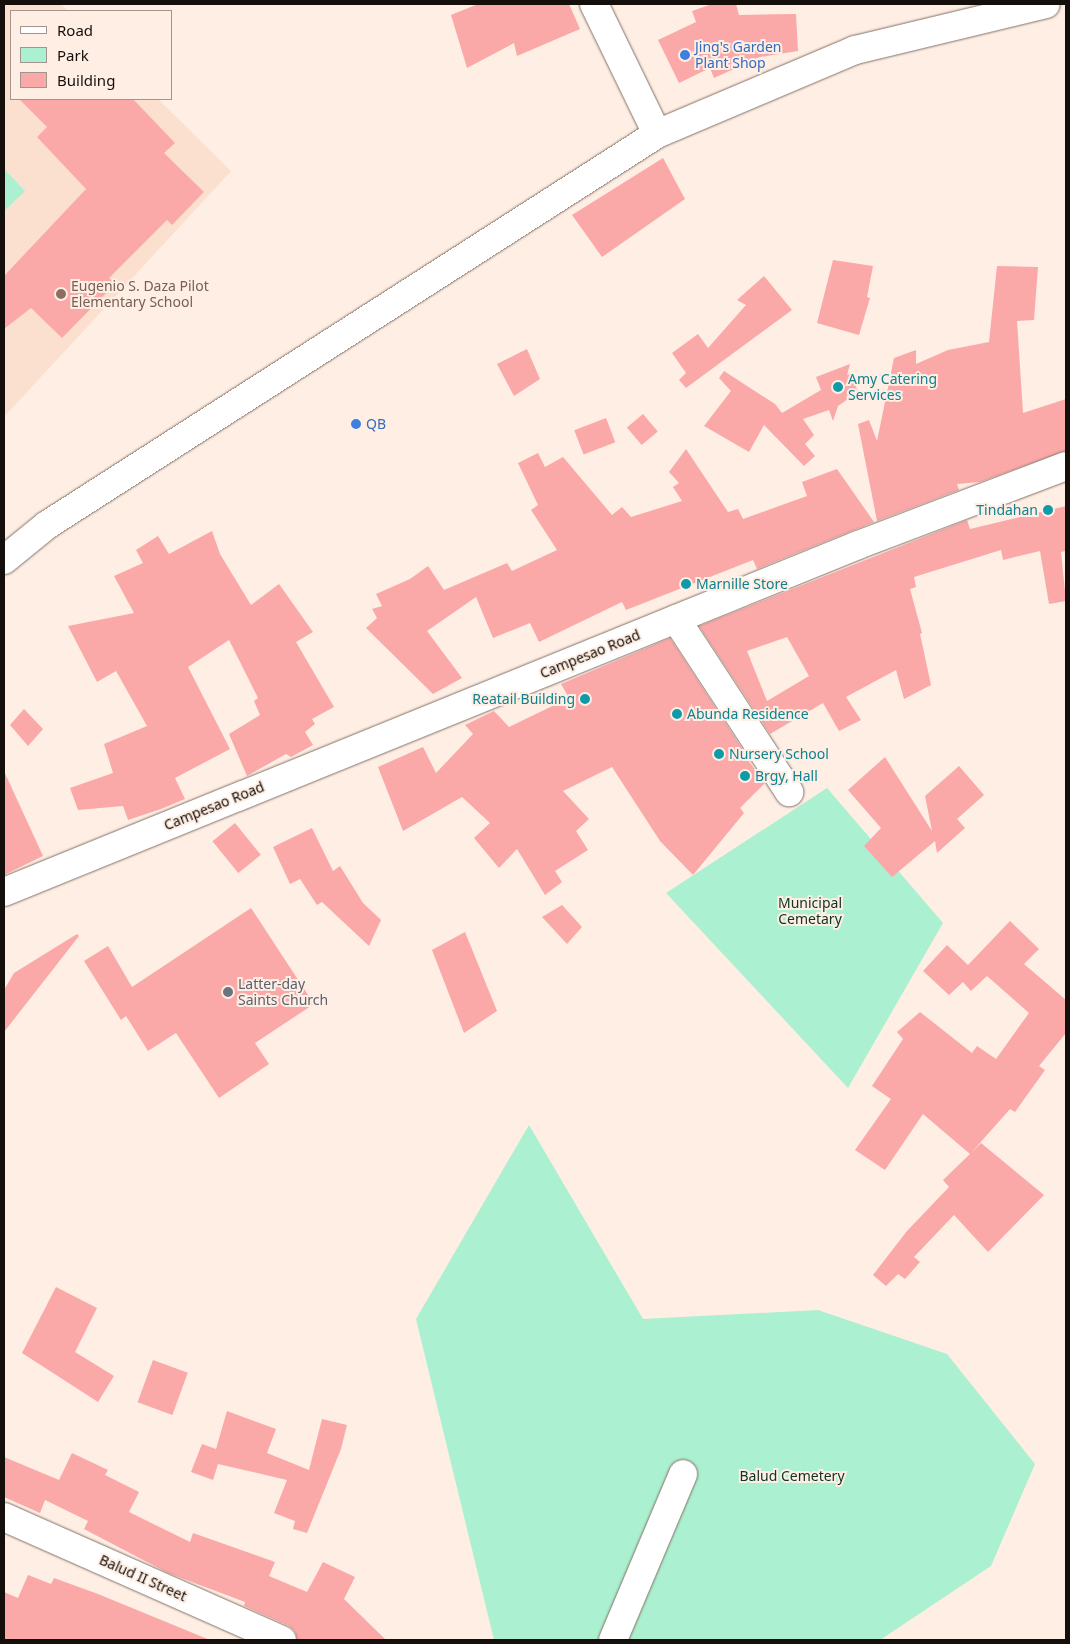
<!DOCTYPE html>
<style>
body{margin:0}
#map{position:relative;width:1070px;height:1644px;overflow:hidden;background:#feeee4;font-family:"Noto Sans",sans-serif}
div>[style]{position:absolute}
.built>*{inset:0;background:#fbdfcf}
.green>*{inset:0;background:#abf0d0}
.building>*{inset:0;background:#faa9a8;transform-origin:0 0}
.roads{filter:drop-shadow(0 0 1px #837166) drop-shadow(0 0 1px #837166)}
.minor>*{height:28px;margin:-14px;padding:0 14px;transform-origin:14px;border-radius:14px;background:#fff}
.tertiary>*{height:28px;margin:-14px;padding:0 14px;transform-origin:14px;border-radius:14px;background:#fff}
.dots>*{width:14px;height:14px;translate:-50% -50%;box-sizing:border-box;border:2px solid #feeee4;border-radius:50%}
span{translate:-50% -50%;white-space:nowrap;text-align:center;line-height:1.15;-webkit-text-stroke:4px #feeee4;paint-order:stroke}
.shop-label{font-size:14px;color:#366cbe}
.left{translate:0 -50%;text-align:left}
.education-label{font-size:14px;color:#785e54}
.culture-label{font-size:14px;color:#0d838f}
.right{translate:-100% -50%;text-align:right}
.street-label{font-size:14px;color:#150f0b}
.park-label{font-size:14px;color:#0c3223}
.worship-label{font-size:14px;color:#5b616d}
.frame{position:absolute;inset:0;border:5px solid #150f0b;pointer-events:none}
.legend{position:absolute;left:10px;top:10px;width:162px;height:90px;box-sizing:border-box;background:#feeee4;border:1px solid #a1958d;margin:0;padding:6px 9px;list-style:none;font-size:15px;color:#150f0b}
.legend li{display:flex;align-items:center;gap:10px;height:25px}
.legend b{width:25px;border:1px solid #a1958d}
</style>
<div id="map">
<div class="built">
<div style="clip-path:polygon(4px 4px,61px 4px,68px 11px,11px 11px,11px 99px,158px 99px,231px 171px,4px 417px)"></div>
</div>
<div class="green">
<div style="clip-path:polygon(4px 169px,25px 191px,4px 211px)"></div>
<div style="clip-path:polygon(827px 788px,943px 923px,848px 1088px,666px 893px)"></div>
<div style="clip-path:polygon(529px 1125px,643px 1319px,818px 1310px,947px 1354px,1035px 1464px,991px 1566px,880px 1640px,494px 1640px,416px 1319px)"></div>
</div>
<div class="building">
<div style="clip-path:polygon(478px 4px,569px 4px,580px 29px,517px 56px,514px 43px,467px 68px,451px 15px)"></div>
<div style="clip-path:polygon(712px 4px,736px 4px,739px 15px,796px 14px,798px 51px,760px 57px,714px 78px,710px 68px,679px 83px,658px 40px,696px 22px,692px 11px)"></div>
<div style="clip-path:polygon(19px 99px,133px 99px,175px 143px,164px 153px,204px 192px,172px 225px,167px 220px,109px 278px,115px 284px,62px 338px,31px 308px,4px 329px,4px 276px,86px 189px,37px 137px,47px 127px)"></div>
<div style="clip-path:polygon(663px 158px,685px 199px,602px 257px,572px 215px)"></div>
<div style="clip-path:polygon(833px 260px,873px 266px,867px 297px,870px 298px,859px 335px,817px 323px)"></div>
<div style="clip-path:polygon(997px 266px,1038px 267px,1034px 320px,1017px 321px,1023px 413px,1066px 399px,1066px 451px,980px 482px,957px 484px,959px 490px,877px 521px,858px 424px,869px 420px,877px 441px,894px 358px,916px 350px,916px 364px,948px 350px,989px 342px)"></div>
<div style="clip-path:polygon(764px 276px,792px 310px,686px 388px,679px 380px,686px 373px,672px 353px,698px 334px,708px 348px,746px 305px,737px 300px)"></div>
<div style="clip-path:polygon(527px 349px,540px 379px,514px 396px,497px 364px)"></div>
<div style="clip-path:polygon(850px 364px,847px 375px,851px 374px,858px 392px,838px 406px,833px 421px,829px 410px,803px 419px,814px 435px,805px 444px,815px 456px,804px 466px,764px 425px,749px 452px,704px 426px,731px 391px,719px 378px,724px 371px,775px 404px,782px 413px,821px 390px,816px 377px)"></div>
<div style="left:643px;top:414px;width:23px;height:21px;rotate:50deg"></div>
<div style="left:606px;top:418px;width:26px;height:34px;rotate:69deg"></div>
<div style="clip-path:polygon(686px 449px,728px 512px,738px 509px,743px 519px,807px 496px,802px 482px,837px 469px,874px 522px,757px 569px,753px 560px,626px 610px,622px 602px,539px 642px,530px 623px,493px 638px,476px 597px,427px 631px,462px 678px,433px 694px,366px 628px,377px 618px,372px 609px,382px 606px,376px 594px,410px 579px,428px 566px,444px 590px,507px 563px,512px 571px,557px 550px,531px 510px,538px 505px,518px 463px,538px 453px,545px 467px,563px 457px,612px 515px,622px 507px,631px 517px,682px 501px,673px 487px,679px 483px,669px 472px)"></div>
<div style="clip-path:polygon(evenodd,1066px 506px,1066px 551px,1061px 552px,1066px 601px,1049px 604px,1040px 551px,1003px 560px,1001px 550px,914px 577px,916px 587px,910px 589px,922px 633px,920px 634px,931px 685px,904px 699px,896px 670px,846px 697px,861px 720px,839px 731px,823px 703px,770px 734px,699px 626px,967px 520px,970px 529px,1066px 506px,787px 637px,809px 676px,767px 701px,747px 651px,787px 637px)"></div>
<div style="clip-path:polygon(212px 531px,220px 554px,251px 605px,279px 584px,313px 632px,296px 642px,334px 707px,312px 719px,315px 724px,305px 732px,313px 745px,291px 757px,286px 754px,247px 776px,229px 734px,260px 715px,254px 701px,258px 698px,229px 640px,188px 667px,230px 749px,175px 778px,185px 799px,161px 809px,128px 820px,123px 806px,78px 810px,70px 788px,113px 773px,104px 744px,147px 726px,116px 671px,97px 682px,68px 626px,134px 613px,114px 576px,143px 563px,136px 550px,158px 536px,169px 554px)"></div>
<div style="clip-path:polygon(670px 638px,743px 750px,741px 751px,765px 783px,740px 808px,744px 813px,693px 875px,660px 841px,612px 767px,563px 791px,589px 819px,576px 831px,588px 850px,555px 871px,562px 882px,545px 895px,517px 849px,499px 868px,474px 838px,490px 823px,462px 797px,403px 831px,378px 767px,423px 747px,436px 773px,473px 734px,465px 725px,494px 711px,509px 727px,569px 698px,561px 684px)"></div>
<div style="clip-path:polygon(24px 709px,43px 729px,28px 746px,10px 725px)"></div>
<div style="clip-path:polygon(885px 757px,932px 831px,925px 796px,959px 766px,984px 795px,957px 819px,965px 828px,937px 853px,935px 841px,892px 877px,864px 846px,881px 828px,848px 790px)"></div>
<div style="clip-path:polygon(4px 771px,43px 856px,4px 875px)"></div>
<div style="left:235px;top:823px;width:41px;height:29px;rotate:51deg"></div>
<div style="clip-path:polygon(312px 828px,333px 871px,340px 866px,363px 903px,381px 920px,369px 946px,322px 902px,317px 905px,300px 879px,290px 884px,273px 847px)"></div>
<div style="clip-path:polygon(562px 905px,582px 927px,567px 944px,542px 917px)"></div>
<div style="clip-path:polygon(251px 908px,314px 1004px,255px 1043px,269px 1064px,219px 1098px,176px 1033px,148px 1051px,126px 1016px,121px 1020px,84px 961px,108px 946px,132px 987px)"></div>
<div style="clip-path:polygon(1010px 921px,1039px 949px,1024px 964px,1066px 1000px,1066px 1033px,1039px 1066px,1045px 1070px,1015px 1112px,1010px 1109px,971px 1153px,981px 1143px,1044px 1195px,988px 1252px,954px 1215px,914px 1257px,920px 1262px,905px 1279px,898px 1274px,886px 1286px,873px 1275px,907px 1231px,949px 1187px,943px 1180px,970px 1154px,923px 1114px,885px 1170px,855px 1150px,891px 1099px,872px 1086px,903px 1039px,897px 1032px,920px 1012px,972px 1053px,977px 1046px,996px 1059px,1029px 1013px,987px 976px,971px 991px,963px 982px,949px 995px,923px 971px,947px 945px,968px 965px)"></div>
<div style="clip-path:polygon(465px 932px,497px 1011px,464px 1033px,432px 950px)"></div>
<div style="clip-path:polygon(77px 934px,79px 936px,4px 1032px,4px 990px,14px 973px)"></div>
<div style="clip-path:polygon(56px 1287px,97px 1308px,75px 1352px,114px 1376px,98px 1402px,22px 1353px)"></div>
<div style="left:153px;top:1360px;width:37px;height:45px;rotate:20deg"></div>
<div style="clip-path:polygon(227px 1411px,276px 1429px,267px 1453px,309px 1470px,322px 1419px,347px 1425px,341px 1449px,307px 1533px,293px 1529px,295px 1521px,274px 1513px,287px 1480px,218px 1464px,213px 1480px,191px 1472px,202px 1444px,216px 1449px)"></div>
<div style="clip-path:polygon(72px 1453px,108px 1470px,105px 1475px,139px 1492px,129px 1512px,190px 1542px,193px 1533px,275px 1562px,269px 1576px,307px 1592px,323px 1562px,355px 1577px,344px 1599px,386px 1640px,297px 1640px,295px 1631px,289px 1626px,244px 1606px,245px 1602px,168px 1573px,84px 1529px,88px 1521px,45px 1500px,40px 1513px,4px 1497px,4px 1457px,59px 1480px)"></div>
<div style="clip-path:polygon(28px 1575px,51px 1584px,54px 1578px,98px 1594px,210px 1640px,4px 1640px,4px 1592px,18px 1598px)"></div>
</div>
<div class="roads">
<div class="minor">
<div style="left:594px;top:4px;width:144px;rotate:64.1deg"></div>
<div style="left:4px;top:560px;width:55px;rotate:-39.1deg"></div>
<div style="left:47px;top:525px;width:725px;rotate:-32.66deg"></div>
<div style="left:657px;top:134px;width:215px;rotate:-23deg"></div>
<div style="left:855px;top:50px;width:196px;rotate:-13.5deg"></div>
<div style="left:676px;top:619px;width:207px;rotate:56.8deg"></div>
<div style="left:4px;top:1517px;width:304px;rotate:23.9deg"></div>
<div style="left:613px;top:1640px;width:180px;rotate:-67.1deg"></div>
</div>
<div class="tertiary">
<div style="left:4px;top:892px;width:922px;rotate:-22.11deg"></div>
<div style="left:858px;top:545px;width:222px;rotate:-20.8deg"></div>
</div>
</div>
<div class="dots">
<div style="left:685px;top:55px;background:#3f7fe0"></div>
<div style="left:61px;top:294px;background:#8d6e63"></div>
<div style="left:838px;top:387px;background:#0f9aa8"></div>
<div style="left:356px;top:424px;background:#3f7fe0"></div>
<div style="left:1048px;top:510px;background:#0f9aa8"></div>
<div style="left:686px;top:584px;background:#0f9aa8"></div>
<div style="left:585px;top:699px;background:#0f9aa8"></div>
<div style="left:677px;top:714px;background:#0f9aa8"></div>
<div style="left:719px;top:754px;background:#0f9aa8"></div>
<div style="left:745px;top:776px;background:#0f9aa8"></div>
<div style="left:228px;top:992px;background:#6b7280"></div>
</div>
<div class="shop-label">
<span class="left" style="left:695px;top:55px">Jing's Garden<br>Plant Shop</span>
<span class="left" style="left:366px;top:424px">QB</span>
</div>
<div class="education-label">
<span class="left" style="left:71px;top:294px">Eugenio S. Daza Pilot<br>Elementary School</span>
</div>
<div class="culture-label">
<span class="left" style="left:848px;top:387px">Amy Catering<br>Services</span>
<span class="right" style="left:1038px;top:510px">Tindahan</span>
<span class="left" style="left:696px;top:584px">Marnille Store</span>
<span class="right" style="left:575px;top:699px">Reatail Building</span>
<span class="left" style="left:687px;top:714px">Abunda Residence</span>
<span class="left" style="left:729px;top:754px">Nursery School</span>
<span class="left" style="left:755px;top:776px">Brgy, Hall</span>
</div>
<div class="street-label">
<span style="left:590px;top:654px;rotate:-22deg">Campesao Road</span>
<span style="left:214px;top:806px;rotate:-22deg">Campesao Road</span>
<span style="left:143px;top:1578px;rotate:24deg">Balud II Street</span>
</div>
<div class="park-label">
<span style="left:810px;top:911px">Municipal<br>Cemetary</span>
<span style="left:792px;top:1476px">Balud Cemetery</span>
</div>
<div class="worship-label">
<span class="left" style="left:238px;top:992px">Latter-day<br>Saints Church</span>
</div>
<div class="frame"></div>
<ul class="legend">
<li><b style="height:6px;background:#fff"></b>Road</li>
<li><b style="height:14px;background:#abf0d0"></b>Park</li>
<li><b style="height:14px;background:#faa9a8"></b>Building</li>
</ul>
</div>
